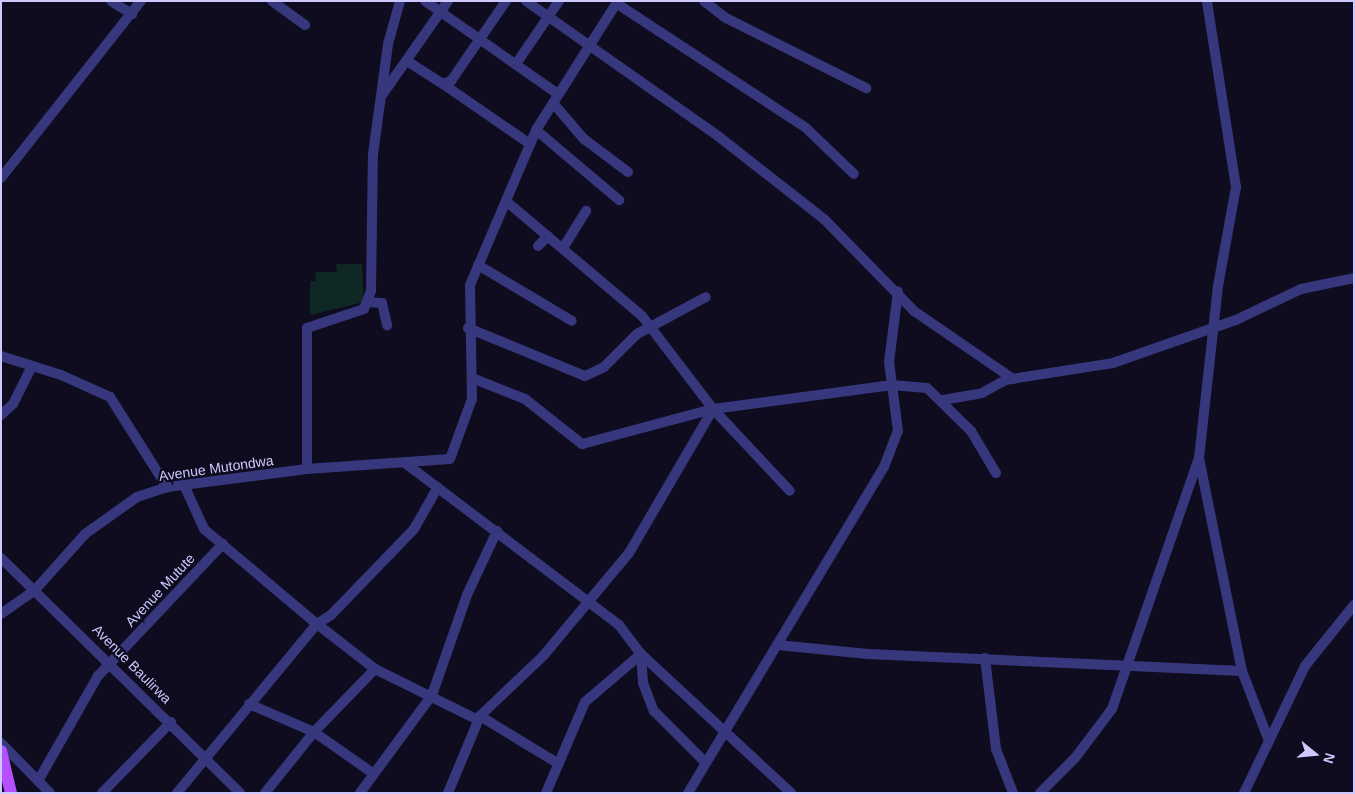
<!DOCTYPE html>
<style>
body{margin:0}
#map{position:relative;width:1355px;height:794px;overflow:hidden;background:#0e0c1e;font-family:Arial,sans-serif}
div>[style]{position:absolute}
.green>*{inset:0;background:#0f2826}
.minor>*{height:10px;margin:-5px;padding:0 5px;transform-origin:5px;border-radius:5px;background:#37377e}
.major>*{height:12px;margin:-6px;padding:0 6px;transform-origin:6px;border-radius:6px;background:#b550ff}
span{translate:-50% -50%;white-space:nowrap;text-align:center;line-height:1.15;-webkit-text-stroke:4.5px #0e0c1e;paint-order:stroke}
.street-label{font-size:14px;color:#cdc9ff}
.frame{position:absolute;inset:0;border:2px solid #cdc9ff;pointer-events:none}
.north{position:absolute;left:1290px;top:729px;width:50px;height:50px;-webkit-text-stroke:4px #0e0c1e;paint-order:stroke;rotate:107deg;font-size:14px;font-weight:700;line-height:20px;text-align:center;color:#cdc9ff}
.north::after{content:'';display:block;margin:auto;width:18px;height:22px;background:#cdc9ff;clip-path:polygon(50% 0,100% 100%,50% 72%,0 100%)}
</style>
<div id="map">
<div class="green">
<div style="clip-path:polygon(336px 264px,362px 264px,364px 302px,310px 315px,310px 281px,316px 281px,315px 272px,337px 272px)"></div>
</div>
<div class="minor">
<div style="left:111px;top:1px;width:25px;rotate:32deg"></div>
<div style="left:272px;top:1px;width:41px;rotate:36deg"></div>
<div style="left:425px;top:1px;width:162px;rotate:35deg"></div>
<div style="left:526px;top:1px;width:235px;rotate:35.1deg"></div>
<div style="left:718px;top:136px;width:135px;rotate:38.1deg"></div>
<div style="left:824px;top:219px;width:129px;rotate:45.6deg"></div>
<div style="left:914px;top:311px;width:120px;rotate:34.5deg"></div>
<div style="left:704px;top:1px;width:28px;rotate:38deg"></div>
<div style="left:726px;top:18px;width:157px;rotate:26.6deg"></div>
<div style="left:616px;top:3px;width:227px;rotate:33.3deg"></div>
<div style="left:806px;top:128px;width:66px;rotate:43.8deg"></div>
<div style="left:407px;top:61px;width:43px;rotate:32.6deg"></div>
<div style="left:443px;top:84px;width:9px;rotate:-21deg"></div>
<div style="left:451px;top:81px;width:97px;rotate:-55.5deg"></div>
<div style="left:516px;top:64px;width:76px;rotate:-55.7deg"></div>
<div style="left:443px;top:84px;width:106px;rotate:34.6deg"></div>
<div style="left:382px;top:95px;width:115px;rotate:-54.9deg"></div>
<div style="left:553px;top:103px;width:48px;rotate:49.3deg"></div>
<div style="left:584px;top:139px;width:55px;rotate:36.9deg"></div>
<div style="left:536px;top:130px;width:109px;rotate:40.1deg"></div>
<div style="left:1px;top:178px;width:226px;rotate:-51.7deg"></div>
<div style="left:506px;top:201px;width:178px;rotate:40.2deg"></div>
<div style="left:642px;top:316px;width:117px;rotate:52.6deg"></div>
<div style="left:713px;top:409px;width:112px;rotate:46.8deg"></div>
<div style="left:538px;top:246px;width:14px;rotate:-45deg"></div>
<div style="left:563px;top:248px;width:44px;rotate:-58.1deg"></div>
<div style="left:478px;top:265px;width:109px;rotate:30.8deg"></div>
<div style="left:368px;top:302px;width:14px;rotate:4deg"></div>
<div style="left:382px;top:303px;width:23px;rotate:77deg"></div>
<div style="left:468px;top:328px;width:126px;rotate:22.3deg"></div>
<div style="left:585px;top:376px;width:21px;rotate:-25deg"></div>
<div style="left:604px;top:367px;width:47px;rotate:-45deg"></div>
<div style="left:637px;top:334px;width:78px;rotate:-28.2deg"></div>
<div style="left:1px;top:356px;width:63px;rotate:17.6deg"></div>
<div style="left:61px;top:375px;width:54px;rotate:24.2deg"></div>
<div style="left:110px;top:397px;width:107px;rotate:57.7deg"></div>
<div style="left:472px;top:378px;width:57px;rotate:21.6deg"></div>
<div style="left:525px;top:399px;width:73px;rotate:38.3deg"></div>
<div style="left:582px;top:444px;width:136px;rotate:-15deg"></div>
<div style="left:713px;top:409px;width:181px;rotate:-7.6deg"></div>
<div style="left:892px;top:385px;width:35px;rotate:5deg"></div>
<div style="left:927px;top:388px;width:62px;rotate:44.3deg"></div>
<div style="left:971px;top:431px;width:49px;rotate:59.2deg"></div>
<div style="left:943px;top:400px;width:40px;rotate:-10deg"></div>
<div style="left:982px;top:393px;width:26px;rotate:-29deg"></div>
<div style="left:1005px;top:380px;width:109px;rotate:-8.9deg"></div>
<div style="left:1113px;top:363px;width:130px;rotate:-19.3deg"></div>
<div style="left:1236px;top:320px;width:72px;rotate:-25.5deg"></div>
<div style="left:1301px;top:289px;width:54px;rotate:-11.7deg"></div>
<div style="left:1px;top:415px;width:16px;rotate:-43deg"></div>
<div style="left:13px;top:404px;width:42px;rotate:-63.4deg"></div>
<div style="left:1199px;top:458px;width:217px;rotate:78.6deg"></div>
<div style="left:405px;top:463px;width:268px;rotate:37.1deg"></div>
<div style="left:619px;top:625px;width:36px;rotate:53deg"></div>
<div style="left:641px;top:654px;width:205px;rotate:42.8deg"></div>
<div style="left:307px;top:469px;width:141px;rotate:-90deg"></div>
<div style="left:307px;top:328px;width:60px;rotate:-18.4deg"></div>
<div style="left:364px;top:309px;width:19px;rotate:-69deg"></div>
<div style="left:371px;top:291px;width:137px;rotate:-89.2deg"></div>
<div style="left:373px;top:154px;width:111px;rotate:-82.2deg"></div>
<div style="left:388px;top:44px;width:45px;rotate:-74.4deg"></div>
<div style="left:185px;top:487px;width:46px;rotate:65.7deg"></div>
<div style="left:204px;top:529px;width:148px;rotate:40.1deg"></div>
<div style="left:317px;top:624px;width:73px;rotate:37.8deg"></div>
<div style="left:375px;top:669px;width:115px;rotate:26.3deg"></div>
<div style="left:1px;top:558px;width:335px;rotate:44.5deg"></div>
<div style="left:1px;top:614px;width:42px;rotate:-35.2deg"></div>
<div style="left:35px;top:590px;width:75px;rotate:-48.2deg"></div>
<div style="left:85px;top:534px;width:64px;rotate:-35.4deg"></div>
<div style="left:137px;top:497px;width:32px;rotate:-18deg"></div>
<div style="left:167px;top:487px;width:141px;rotate:-7.3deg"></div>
<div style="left:307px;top:469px;width:143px;rotate:-4deg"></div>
<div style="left:450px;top:459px;width:64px;rotate:-69.9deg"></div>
<div style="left:472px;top:399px;width:114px;rotate:-91deg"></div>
<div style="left:470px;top:285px;width:168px;rotate:-66.9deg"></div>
<div style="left:536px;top:130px;width:153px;rotate:-57.6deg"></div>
<div style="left:778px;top:645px;width:90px;rotate:5.7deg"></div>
<div style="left:868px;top:654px;width:374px;rotate:2.6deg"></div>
<div style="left:1242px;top:671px;width:75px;rotate:68.9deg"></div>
<div style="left:641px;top:654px;width:29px;rotate:86deg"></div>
<div style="left:643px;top:683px;width:30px;rotate:69deg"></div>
<div style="left:654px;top:711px;width:71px;rotate:45deg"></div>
<div style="left:985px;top:658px;width:92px;rotate:83.1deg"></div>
<div style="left:996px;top:749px;width:47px;rotate:68.9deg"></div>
<div style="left:249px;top:704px;width:71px;rotate:23.3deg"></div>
<div style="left:314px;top:732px;width:73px;rotate:35deg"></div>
<div style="left:480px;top:716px;width:92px;rotate:31.3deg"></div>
<div style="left:1px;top:743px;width:70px;rotate:45.6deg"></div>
<div style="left:38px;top:781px;width:121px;rotate:-60.3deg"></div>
<div style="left:98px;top:676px;width:182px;rotate:-46.6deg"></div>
<div style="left:102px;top:793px;width:99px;rotate:-45.8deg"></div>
<div style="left:177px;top:793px;width:219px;rotate:-50.4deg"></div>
<div style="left:317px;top:624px;width:17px;rotate:-33deg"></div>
<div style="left:331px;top:615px;width:120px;rotate:-46deg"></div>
<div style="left:414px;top:529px;width:48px;rotate:-60.3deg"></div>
<div style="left:265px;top:793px;width:78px;rotate:-51.2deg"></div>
<div style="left:314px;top:732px;width:88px;rotate:-45.9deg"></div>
<div style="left:360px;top:793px;width:122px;rotate:-53.7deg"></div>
<div style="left:432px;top:695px;width:106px;rotate:-70.7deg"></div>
<div style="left:467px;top:595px;width:71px;rotate:-64.9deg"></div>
<div style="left:448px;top:793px;width:83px;rotate:-67.4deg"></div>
<div style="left:480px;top:716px;width:88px;rotate:-43.6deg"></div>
<div style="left:544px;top:655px;width:133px;rotate:-50.2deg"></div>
<div style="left:629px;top:553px;width:167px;rotate:-59.7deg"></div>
<div style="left:546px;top:793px;width:99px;rotate:-66.8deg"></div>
<div style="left:585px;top:702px;width:74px;rotate:-40.6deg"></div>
<div style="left:688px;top:793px;width:380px;rotate:-59deg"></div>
<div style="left:884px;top:467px;width:39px;rotate:-69deg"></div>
<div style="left:898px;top:431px;width:70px;rotate:-97.4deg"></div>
<div style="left:889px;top:362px;width:71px;rotate:-82.7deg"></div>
<div style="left:1040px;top:793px;width:49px;rotate:-45deg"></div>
<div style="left:1075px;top:758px;width:61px;rotate:-52.9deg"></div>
<div style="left:1112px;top:709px;width:266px;rotate:-70.9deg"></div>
<div style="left:1199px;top:458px;width:173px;rotate:-83.7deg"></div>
<div style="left:1218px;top:286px;width:101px;rotate:-79.7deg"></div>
<div style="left:1236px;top:187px;width:188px;rotate:-98.9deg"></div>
<div style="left:1244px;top:793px;width:141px;rotate:-64.3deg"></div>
<div style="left:1305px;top:666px;width:78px;rotate:-51.2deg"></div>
</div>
<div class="major">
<div style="left:1px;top:751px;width:43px;rotate:76.6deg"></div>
</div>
<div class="street-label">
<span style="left:216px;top:468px;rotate:-8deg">Avenue Mutondwa</span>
<span style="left:160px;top:590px;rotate:-47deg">Avenue Mutute</span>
<span style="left:132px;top:664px;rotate:45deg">Avenue Baulirwa</span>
</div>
<div class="frame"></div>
<div class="north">N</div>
</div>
